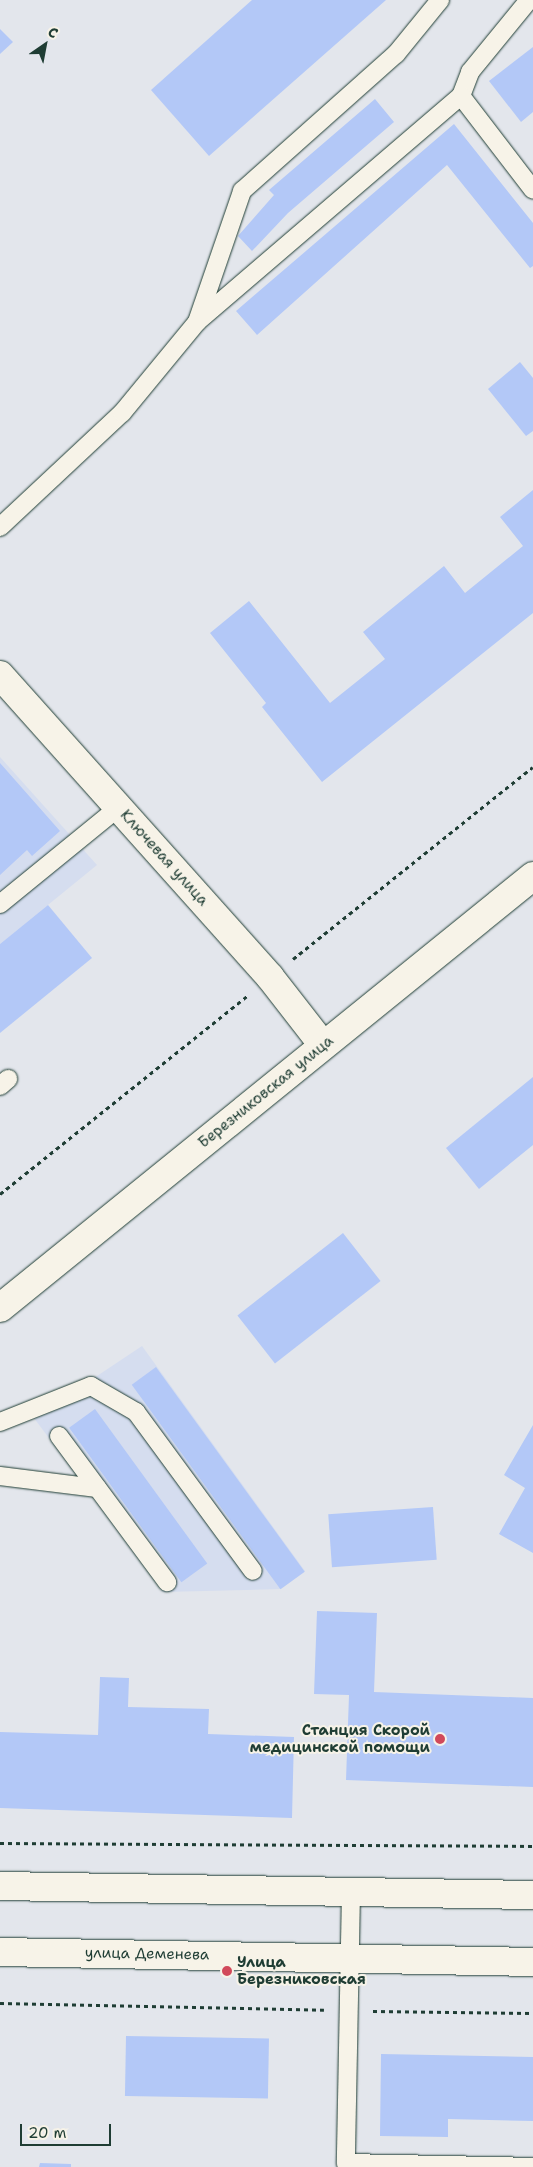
<!DOCTYPE html>
<meta charset="utf-8">
<style>
body{margin:0}
#map{position:relative;width:533px;height:2167px;overflow:hidden;background:#e3e6ec;font-family:"Shantell Sans",sans-serif}
div>[style]{position:absolute}
.built>*{inset:0;background:#d5ddef}
.building>*{inset:0;background:#b3c8f7;transform-origin:0 0}
.path>*{height:3px;margin-top:-1.5px;transform-origin:0;background:repeating-linear-gradient(90deg,#1f3d34 0 4px,transparent 0 8px)}
.roads{filter:drop-shadow(0 0 1px #1f3d34) drop-shadow(0 0 1px #1f3d34)}
.service>*{height:18px;margin:-9px;padding:0 9px;transform-origin:9px;border-radius:9px;background:#f7f3e8}
.minor>*{height:28px;margin:-14px;padding:0 14px;transform-origin:14px;border-radius:14px;background:#f7f3e8}
.secondary>*{height:28px;margin:-14px;padding:0 14px;transform-origin:14px;border-radius:14px;background:#f7f3e8}
.dots>*{width:14px;height:14px;translate:-50% -50%;box-sizing:border-box;border:2px solid #f7f3e8;border-radius:50%}
span{translate:-50% -50%;white-space:nowrap;text-align:center;line-height:1.15;-webkit-text-stroke:4px #f7f3e8;paint-order:stroke}
.street-label{font-size:15px;color:#1f3d34}
.poi-label{font-size:15px;color:#1f3d34;font-weight:700}
.right{translate:-100% -50%;text-align:right}
.left{translate:0 -50%;text-align:left}
.north{position:absolute;left:20px;top:20px;width:50px;height:50px;-webkit-text-stroke:4px #f7f3e8;paint-order:stroke;rotate:33deg;font-size:14px;font-weight:700;line-height:20px;text-align:center;color:#1f3d34}
.north::after{content:'';display:block;margin:auto;width:18px;height:22px;background:#1f3d34;clip-path:polygon(50% 0,100% 100%,50% 72%,0 100%)}
.scale{position:absolute;left:20px;top:2124px;width:91px;height:22px;box-sizing:border-box;border:2px solid #1f3d34;border-top:0;padding-left:6px;font-size:15px;line-height:18px;white-space:nowrap;color:#1f3d34;-webkit-text-stroke:4px #f7f3e8;paint-order:stroke}
</style>
<div id="map">
<div class="built">
<div style="clip-path:polygon(0 757px,97px 865px,0 944px)"></div>
<div style="clip-path:polygon(142px 1346px,305px 1571px,281px 1589px,163px 1592px,34px 1418px)"></div>
</div>
<div class="building">
<div style="clip-path:polygon(252px 0,386px 0,209px 156px,151px 90px)"></div>
<div style="clip-path:polygon(0 29px,13px 42px,0 54px)"></div>
<div style="clip-path:polygon(533px 47px,533px 112px,521px 122px,489px 81px)"></div>
<div style="clip-path:polygon(375px 99px,394px 122px,288px 213px,252px 251px,238px 236px,274px 195px,269px 190px)"></div>
<div style="clip-path:polygon(454px 124px,533px 223px,533px 266px,530px 268px,447px 165px,257px 335px,236px 311px)"></div>
<div style="clip-path:polygon(520px 362px,533px 378px,533px 431px,526px 436px,488px 389px)"></div>
<div style="clip-path:polygon(533px 490px,533px 613px,322px 782px,262px 707px,266px 703px,210px 633px,249px 601px,330px 703px,385px 659px,363px 632px,444px 566px,465px 593px,523px 546px,500px 517px)"></div>
<div style="clip-path:polygon(0 763px,60px 831px,32px 856px,27px 850px,0 875px)"></div>
<div style="clip-path:polygon(48px 905px,92px 958px,0 1033px,0 944px)"></div>
<div style="clip-path:polygon(533px 1077px,533px 1145px,479px 1189px,446px 1148px)"></div>
<div style="left:343px;top:1233px;width:61px;height:134px;rotate:52deg"></div>
<div style="left:156px;top:1367px;width:253px;height:30px;rotate:54deg"></div>
<div style="left:95px;top:1409px;width:191px;height:32px;rotate:54deg"></div>
<div style="clip-path:polygon(533px 1425px,533px 1553px,499px 1534px,525px 1488px,504px 1475px)"></div>
<div style="left:433px;top:1507px;width:53px;height:105px;rotate:86deg"></div>
<div style="clip-path:polygon(317px 1611px,377px 1613px,374px 1692px,533px 1698px,533px 1787px,346px 1780px,349px 1695px,314px 1694px)"></div>
<div style="clip-path:polygon(100px 1677px,129px 1678px,128px 1707px,209px 1709px,208px 1734px,294px 1737px,292px 1818px,0 1808px,0 1732px,98px 1735px)"></div>
<div style="left:126px;top:2036px;width:143px;height:60px;rotate:1deg"></div>
<div style="clip-path:polygon(381px 2054px,533px 2057px,533px 2121px,448px 2119px,448px 2137px,380px 2136px)"></div>
<div style="clip-path:polygon(40px 2163px,71px 2164px,71px 2167px,39px 2167px)"></div>
</div>
<div class="path">
<div style="left:293px;top:959px;width:307px;rotate:-38.7deg"></div>
<div style="left:0;top:1194px;width:318px;rotate:-38.7deg"></div>
<div style="left:0;top:1843px;width:533px;rotate:0.32deg"></div>
<div style="left:0;top:2003px;width:324px;rotate:1.2deg"></div>
<div style="left:373px;top:2011px;width:160px;rotate:0.7deg"></div>
</div>
<div class="roads">
<div class="service">
<div style="left:461px;top:96px;width:26px;rotate:-69deg"></div>
<div style="left:470px;top:72px;width:93px;rotate:-50.7deg"></div>
<div style="left:197px;top:322px;width:139px;rotate:-71deg"></div>
<div style="left:242px;top:191px;width:206px;rotate:-41.7deg"></div>
<div style="left:396px;top:54px;width:70px;rotate:-50.8deg"></div>
<div style="left:0;top:527px;width:167px;rotate:-43.1deg"></div>
<div style="left:122px;top:413px;width:118px;rotate:-50.5deg"></div>
<div style="left:197px;top:322px;width:348px;rotate:-40.6deg"></div>
<div style="left:461px;top:96px;width:118px;rotate:52.5deg"></div>
<div style="left:0;top:904px;width:154px;rotate:-39.2deg"></div>
<div style="left:0;top:1086px;width:11px;rotate:-41deg"></div>
<div style="left:0;top:1422px;width:98px;rotate:-21.6deg"></div>
<div style="left:91px;top:1386px;width:52px;rotate:30deg"></div>
<div style="left:136px;top:1412px;width:197px;rotate:53.7deg"></div>
<div style="left:59px;top:1436px;width:182px;rotate:53.5deg"></div>
<div style="left:0;top:1476px;width:98px;rotate:7.1deg"></div>
<div style="left:351px;top:1892px;width:271px;rotate:91.1deg"></div>
<div style="left:346px;top:2163px;width:187px;rotate:1.2deg"></div>
</div>
<div class="minor">
<div style="left:0;top:675px;width:405px;rotate:48.2deg"></div>
<div style="left:270px;top:977px;width:86px;rotate:52.1deg"></div>
</div>
<div class="secondary">
<div style="left:0;top:1308px;width:686px;rotate:-39.02deg"></div>
<div style="left:0;top:1886px;width:533px;rotate:0.97deg"></div>
<div style="left:0;top:1952px;width:533px;rotate:1.07deg"></div>
</div>
</div>
<div class="dots">
<div style="left:440px;top:1739px;background:#d1495b"></div>
<div style="left:227px;top:1971px;background:#d1495b"></div>
</div>
<div class="street-label">
<span style="left:164px;top:858px;rotate:48deg">Ключевая улица</span>
<span style="left:266px;top:1092px;rotate:-39deg">Березниковская улица</span>
<span style="left:147px;top:1954px;rotate:1deg">улица Деменева</span>
</div>
<div class="poi-label">
<span class="right" style="left:430px;top:1739px">Станция Скорой<br>медицинской помощи</span>
<span class="left" style="left:237px;top:1971px">Улица<br>Березниковская</span>
</div>
<div class="north">С</div>
<div class="scale">20 m</div>
</div>
